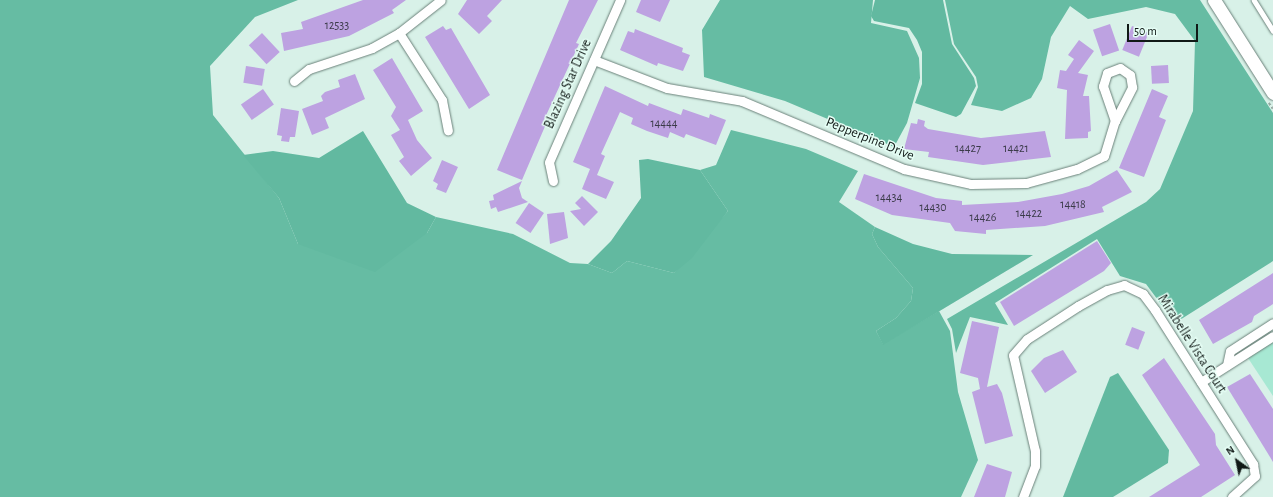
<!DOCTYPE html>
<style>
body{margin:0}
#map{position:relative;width:1273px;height:497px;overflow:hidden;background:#d8f1e8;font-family:"Alegreya Sans",sans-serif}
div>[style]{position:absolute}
.green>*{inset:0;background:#a7e8d3}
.forest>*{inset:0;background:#66bca3}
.water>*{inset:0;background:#62b9a0}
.building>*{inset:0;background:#bda2e1;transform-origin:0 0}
.path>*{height:1.5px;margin-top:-0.75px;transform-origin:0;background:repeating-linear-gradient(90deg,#96aaa3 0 3px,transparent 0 5px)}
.roads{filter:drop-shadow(0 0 1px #6a8179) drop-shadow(0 0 1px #6a8179)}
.lane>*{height:4.5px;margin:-2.25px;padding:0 2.25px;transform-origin:2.25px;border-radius:2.25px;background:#fff}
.street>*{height:9px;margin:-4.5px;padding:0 4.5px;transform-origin:4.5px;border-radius:4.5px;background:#fff}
.secondary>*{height:13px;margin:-6.5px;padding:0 6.5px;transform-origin:6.5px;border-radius:6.5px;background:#fff}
span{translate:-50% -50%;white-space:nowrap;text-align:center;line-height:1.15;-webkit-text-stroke:3px #e5fef5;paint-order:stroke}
.number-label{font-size:12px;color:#3b3b49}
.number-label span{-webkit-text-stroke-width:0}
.street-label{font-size:14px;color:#101916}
.north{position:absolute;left:1217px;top:441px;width:40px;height:40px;-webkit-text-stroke:3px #e5fef5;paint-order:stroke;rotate:327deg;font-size:11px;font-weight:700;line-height:16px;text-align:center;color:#101916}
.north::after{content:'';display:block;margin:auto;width:14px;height:18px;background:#101916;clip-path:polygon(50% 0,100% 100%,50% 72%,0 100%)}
.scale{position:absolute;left:1127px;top:24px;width:71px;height:18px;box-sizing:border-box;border:2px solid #101916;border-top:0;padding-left:5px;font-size:12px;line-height:14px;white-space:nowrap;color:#101916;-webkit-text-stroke:3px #e5fef5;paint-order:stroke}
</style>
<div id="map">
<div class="green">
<div style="clip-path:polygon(1273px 340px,1273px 396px,1246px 355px)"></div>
</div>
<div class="forest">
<div style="clip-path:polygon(0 0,298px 0,255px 17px,210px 66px,213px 115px,279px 198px,298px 244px,427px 233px,436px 217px,513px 234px,570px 263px,588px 264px,612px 273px,627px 261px,674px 273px,728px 211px,700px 170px,716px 165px,731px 130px,806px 149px,858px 171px,839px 202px,875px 227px,872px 234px,878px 247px,913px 288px,911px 301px,896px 318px,876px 331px,883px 344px,939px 311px,950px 331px,958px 392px,978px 460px,961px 497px,0 497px)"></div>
<div style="clip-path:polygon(720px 0,873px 0,871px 23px,907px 31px,919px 58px,920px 78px,907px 123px,894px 147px,785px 101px,704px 77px,702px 30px)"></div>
<div style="clip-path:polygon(945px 0,1200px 0,1273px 113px,1273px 261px,1175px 323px,1146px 284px,1120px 276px,1097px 239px,995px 303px,1008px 325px,970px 317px,956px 353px,952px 329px,947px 319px,1146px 202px,1160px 189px,1193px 111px,1195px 41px,1175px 14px,1146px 7px,1088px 19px,1070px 6px,1051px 37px,1042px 79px,1031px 98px,1002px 111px,971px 105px,978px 87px,976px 77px,954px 44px)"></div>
</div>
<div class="water">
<div style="clip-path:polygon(875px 0,943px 0,952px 44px,974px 78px,976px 86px,961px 114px,956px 117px,915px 103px,922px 84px,922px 52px,917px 40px,909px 28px,874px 21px,871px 16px)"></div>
<div style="clip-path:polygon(363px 131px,407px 203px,436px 217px,427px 233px,375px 272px,298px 244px,279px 198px,243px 155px,273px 151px,319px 158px)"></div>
<div style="clip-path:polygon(648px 159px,700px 170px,728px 211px,692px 258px,674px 273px,627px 261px,612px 273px,588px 264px,611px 241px,641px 198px,639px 160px)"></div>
<div style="clip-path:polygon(875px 227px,913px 244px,952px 254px,1033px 255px,883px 345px,876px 331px,896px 318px,911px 301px,913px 288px,878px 247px,872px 234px)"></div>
<div style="clip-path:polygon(1118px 373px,1169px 450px,1168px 463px,1113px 497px,1063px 497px,1110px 377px)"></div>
</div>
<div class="building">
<div style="clip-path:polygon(363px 0,406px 0,392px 10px,394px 13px,349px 36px,284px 51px,281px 33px,303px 29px,301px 22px)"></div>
<div style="clip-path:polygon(467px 0,502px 0,487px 16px,492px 21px,479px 34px,458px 14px)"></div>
<div style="clip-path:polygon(569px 0,598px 0,576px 43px,579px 44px,543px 122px,546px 124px,522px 180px,497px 170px)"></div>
<div style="clip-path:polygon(641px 0,670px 0,660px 22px,636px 12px)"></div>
<div style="left:1110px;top:24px;width:28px;height:18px;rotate:71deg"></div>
<div style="clip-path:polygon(443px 26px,446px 30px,451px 28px,490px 95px,469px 109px,425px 37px)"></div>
<div style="left:1132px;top:26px;width:18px;height:26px;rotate:22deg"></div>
<div style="clip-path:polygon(635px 29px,683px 48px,682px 52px,690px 55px,683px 71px,658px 63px,657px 66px,620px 50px,628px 31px,634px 33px)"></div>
<div style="left:262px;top:33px;width:26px;height:18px;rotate:47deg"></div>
<div style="clip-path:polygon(1079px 40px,1094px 51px,1078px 73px,1088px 75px,1083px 96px,1089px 96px,1091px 131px,1088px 132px,1088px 138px,1065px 139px,1067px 90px,1057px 88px,1060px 70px,1066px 71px,1074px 59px,1068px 55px)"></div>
<div style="clip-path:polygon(392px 58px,423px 111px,408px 120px,417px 140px,432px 158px,411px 176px,399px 161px,404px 157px,391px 135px,400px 130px,391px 116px,396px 107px,373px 70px)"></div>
<div style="left:1168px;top:65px;width:18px;height:17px;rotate:87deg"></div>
<div style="left:246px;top:66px;width:19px;height:17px;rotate:9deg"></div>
<div style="clip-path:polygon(355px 74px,365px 99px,325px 118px,329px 128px,312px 135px,302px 109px,323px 101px,321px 96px,325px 92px,340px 87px,338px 80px)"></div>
<div style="clip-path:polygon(605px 86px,648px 106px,649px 103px,681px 115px,683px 109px,709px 118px,710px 114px,726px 120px,716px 145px,686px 134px,684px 138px,670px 132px,668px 138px,647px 131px,631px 124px,633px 118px,620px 112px,601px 154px,605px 156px,597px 175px,614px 182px,606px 199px,582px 189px,590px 169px,573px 162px)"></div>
<div style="left:263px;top:89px;width:19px;height:27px;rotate:55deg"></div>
<div style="clip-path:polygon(1152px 89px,1168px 96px,1159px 117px,1166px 120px,1144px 177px,1119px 168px)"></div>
<div style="clip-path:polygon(281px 108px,299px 111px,295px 137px,290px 137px,289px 142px,281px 141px,282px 136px,277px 135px)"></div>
<div style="clip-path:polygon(918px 119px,925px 121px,924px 126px,928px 129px,981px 138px,1045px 131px,1051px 157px,983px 165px,928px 157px,929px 152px,904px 149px,911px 123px,917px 124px)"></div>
<div style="clip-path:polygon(442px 160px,458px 167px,446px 193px,436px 189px,438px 184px,433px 181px)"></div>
<div style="clip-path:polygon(1117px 170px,1132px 192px,1102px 207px,1104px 212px,1045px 226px,986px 230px,986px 234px,955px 231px,950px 223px,892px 215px,855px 199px,864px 174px,936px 198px,962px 201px,962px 205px,1018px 202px,1062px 194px,1089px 186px)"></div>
<div style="clip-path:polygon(522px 181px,519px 188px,522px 198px,528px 202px,498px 212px,496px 207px,491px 209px,489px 201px,494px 200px,493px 195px)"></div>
<div style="clip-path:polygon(582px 196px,598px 212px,584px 226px,570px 211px,581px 209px,575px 203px)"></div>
<div style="left:529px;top:203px;width:18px;height:24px;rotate:34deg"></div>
<div style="clip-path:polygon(564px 212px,568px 238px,550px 244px,547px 214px)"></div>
<div style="clip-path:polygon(1097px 241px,1111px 263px,1104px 271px,1014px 326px,1000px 302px)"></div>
<div style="clip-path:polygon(1273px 273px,1273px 304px,1254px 316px,1252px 322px,1213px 344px,1199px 320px)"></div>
<div style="clip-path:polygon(972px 321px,999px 327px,987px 387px,997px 384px,1002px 393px,1013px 436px,985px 444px,972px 392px,980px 389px,978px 378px,960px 373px)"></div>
<div style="left:1132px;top:327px;width:14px;height:19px;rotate:21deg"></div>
<div style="clip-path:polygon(1063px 350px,1077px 372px,1045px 393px,1031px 371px,1044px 358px)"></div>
<div style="clip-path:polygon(1164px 358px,1215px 434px,1216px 445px,1235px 475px,1201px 497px,1149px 497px,1200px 465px,1142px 375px)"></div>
<div style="clip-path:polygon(1250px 374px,1273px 409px,1273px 462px,1227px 387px)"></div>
<div style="clip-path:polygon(987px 464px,1012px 472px,1005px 497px,974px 497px)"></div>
</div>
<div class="path">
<div style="left:1269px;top:103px;width:7px;rotate:56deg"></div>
</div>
<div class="roads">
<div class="lane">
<div style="left:1254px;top:0;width:36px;rotate:58deg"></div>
</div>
<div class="street">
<div style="left:399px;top:33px;width:80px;rotate:57.3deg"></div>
<div style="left:442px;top:100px;width:31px;rotate:79deg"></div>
<div style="left:594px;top:60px;width:78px;rotate:21deg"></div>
<div style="left:667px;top:88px;width:76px;rotate:9.8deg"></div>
<div style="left:742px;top:101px;width:176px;rotate:22.8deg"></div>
<div style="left:904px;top:169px;width:69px;rotate:12.6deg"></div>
<div style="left:971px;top:184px;width:55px;rotate:-1deg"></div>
<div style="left:1026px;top:183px;width:53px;rotate:-15.4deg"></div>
<div style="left:1077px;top:169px;width:30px;rotate:-26deg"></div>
<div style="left:1104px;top:156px;width:37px;rotate:-73deg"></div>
<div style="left:1115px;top:121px;width:38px;rotate:-63deg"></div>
<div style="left:1132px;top:87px;width:12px;rotate:-99deg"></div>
<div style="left:1130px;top:75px;width:12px;rotate:-145deg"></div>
<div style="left:1120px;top:68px;width:14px;rotate:159deg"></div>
<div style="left:1107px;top:73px;width:14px;rotate:107deg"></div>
<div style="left:1103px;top:86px;width:37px;rotate:71deg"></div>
<div style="left:294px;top:81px;width:19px;rotate:-39deg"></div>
<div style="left:309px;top:69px;width:66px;rotate:-18.4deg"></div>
<div style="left:372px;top:48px;width:31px;rotate:-29deg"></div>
<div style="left:399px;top:33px;width:53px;rotate:-38.2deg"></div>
<div style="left:553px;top:181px;width:19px;rotate:-102deg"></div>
<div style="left:549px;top:162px;width:177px;rotate:-66.3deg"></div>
<div style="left:1227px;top:365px;width:14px;rotate:-78deg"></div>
<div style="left:1230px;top:351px;width:51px;rotate:-33.1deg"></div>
<div style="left:1201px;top:382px;width:85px;rotate:-32.6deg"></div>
<div style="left:1023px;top:497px;width:33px;rotate:-69deg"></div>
<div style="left:1035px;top:466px;width:15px;rotate:-90deg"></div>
<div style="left:1035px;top:451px;width:98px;rotate:-102.9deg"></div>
<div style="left:1013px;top:355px;width:21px;rotate:-49deg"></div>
<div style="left:1027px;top:339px;width:61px;rotate:-32.9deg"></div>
<div style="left:1078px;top:306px;width:33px;rotate:-29deg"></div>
<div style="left:1107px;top:290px;width:18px;rotate:-16deg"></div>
<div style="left:1124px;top:285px;width:21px;rotate:25deg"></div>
<div style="left:1143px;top:294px;width:20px;rotate:53deg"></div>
<div style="left:1155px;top:310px;width:183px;rotate:57.5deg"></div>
<div style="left:1253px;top:464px;width:12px;rotate:81deg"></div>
<div style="left:1255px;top:476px;width:31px;rotate:138deg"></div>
</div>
<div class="secondary">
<div style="left:1214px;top:0;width:110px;rotate:57.6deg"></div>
</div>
</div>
<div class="number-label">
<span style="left:337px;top:26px">12533</span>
<span style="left:664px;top:124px">14444</span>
<span style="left:968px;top:149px">14427</span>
<span style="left:1016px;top:149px">14421</span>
<span style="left:889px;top:198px">14434</span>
<span style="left:1073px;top:205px">14418</span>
<span style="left:933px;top:208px">14430</span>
<span style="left:1029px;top:214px">14422</span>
<span style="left:983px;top:218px">14426</span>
</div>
<div class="street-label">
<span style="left:568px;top:84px;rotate:-66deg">Blazing Star Drive</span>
<span style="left:870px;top:139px;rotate:22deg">Pepperpine Drive</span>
<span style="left:1192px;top:344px;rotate:57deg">Mirabelle Vista Court</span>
</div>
<div class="north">N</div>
<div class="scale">50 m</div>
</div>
